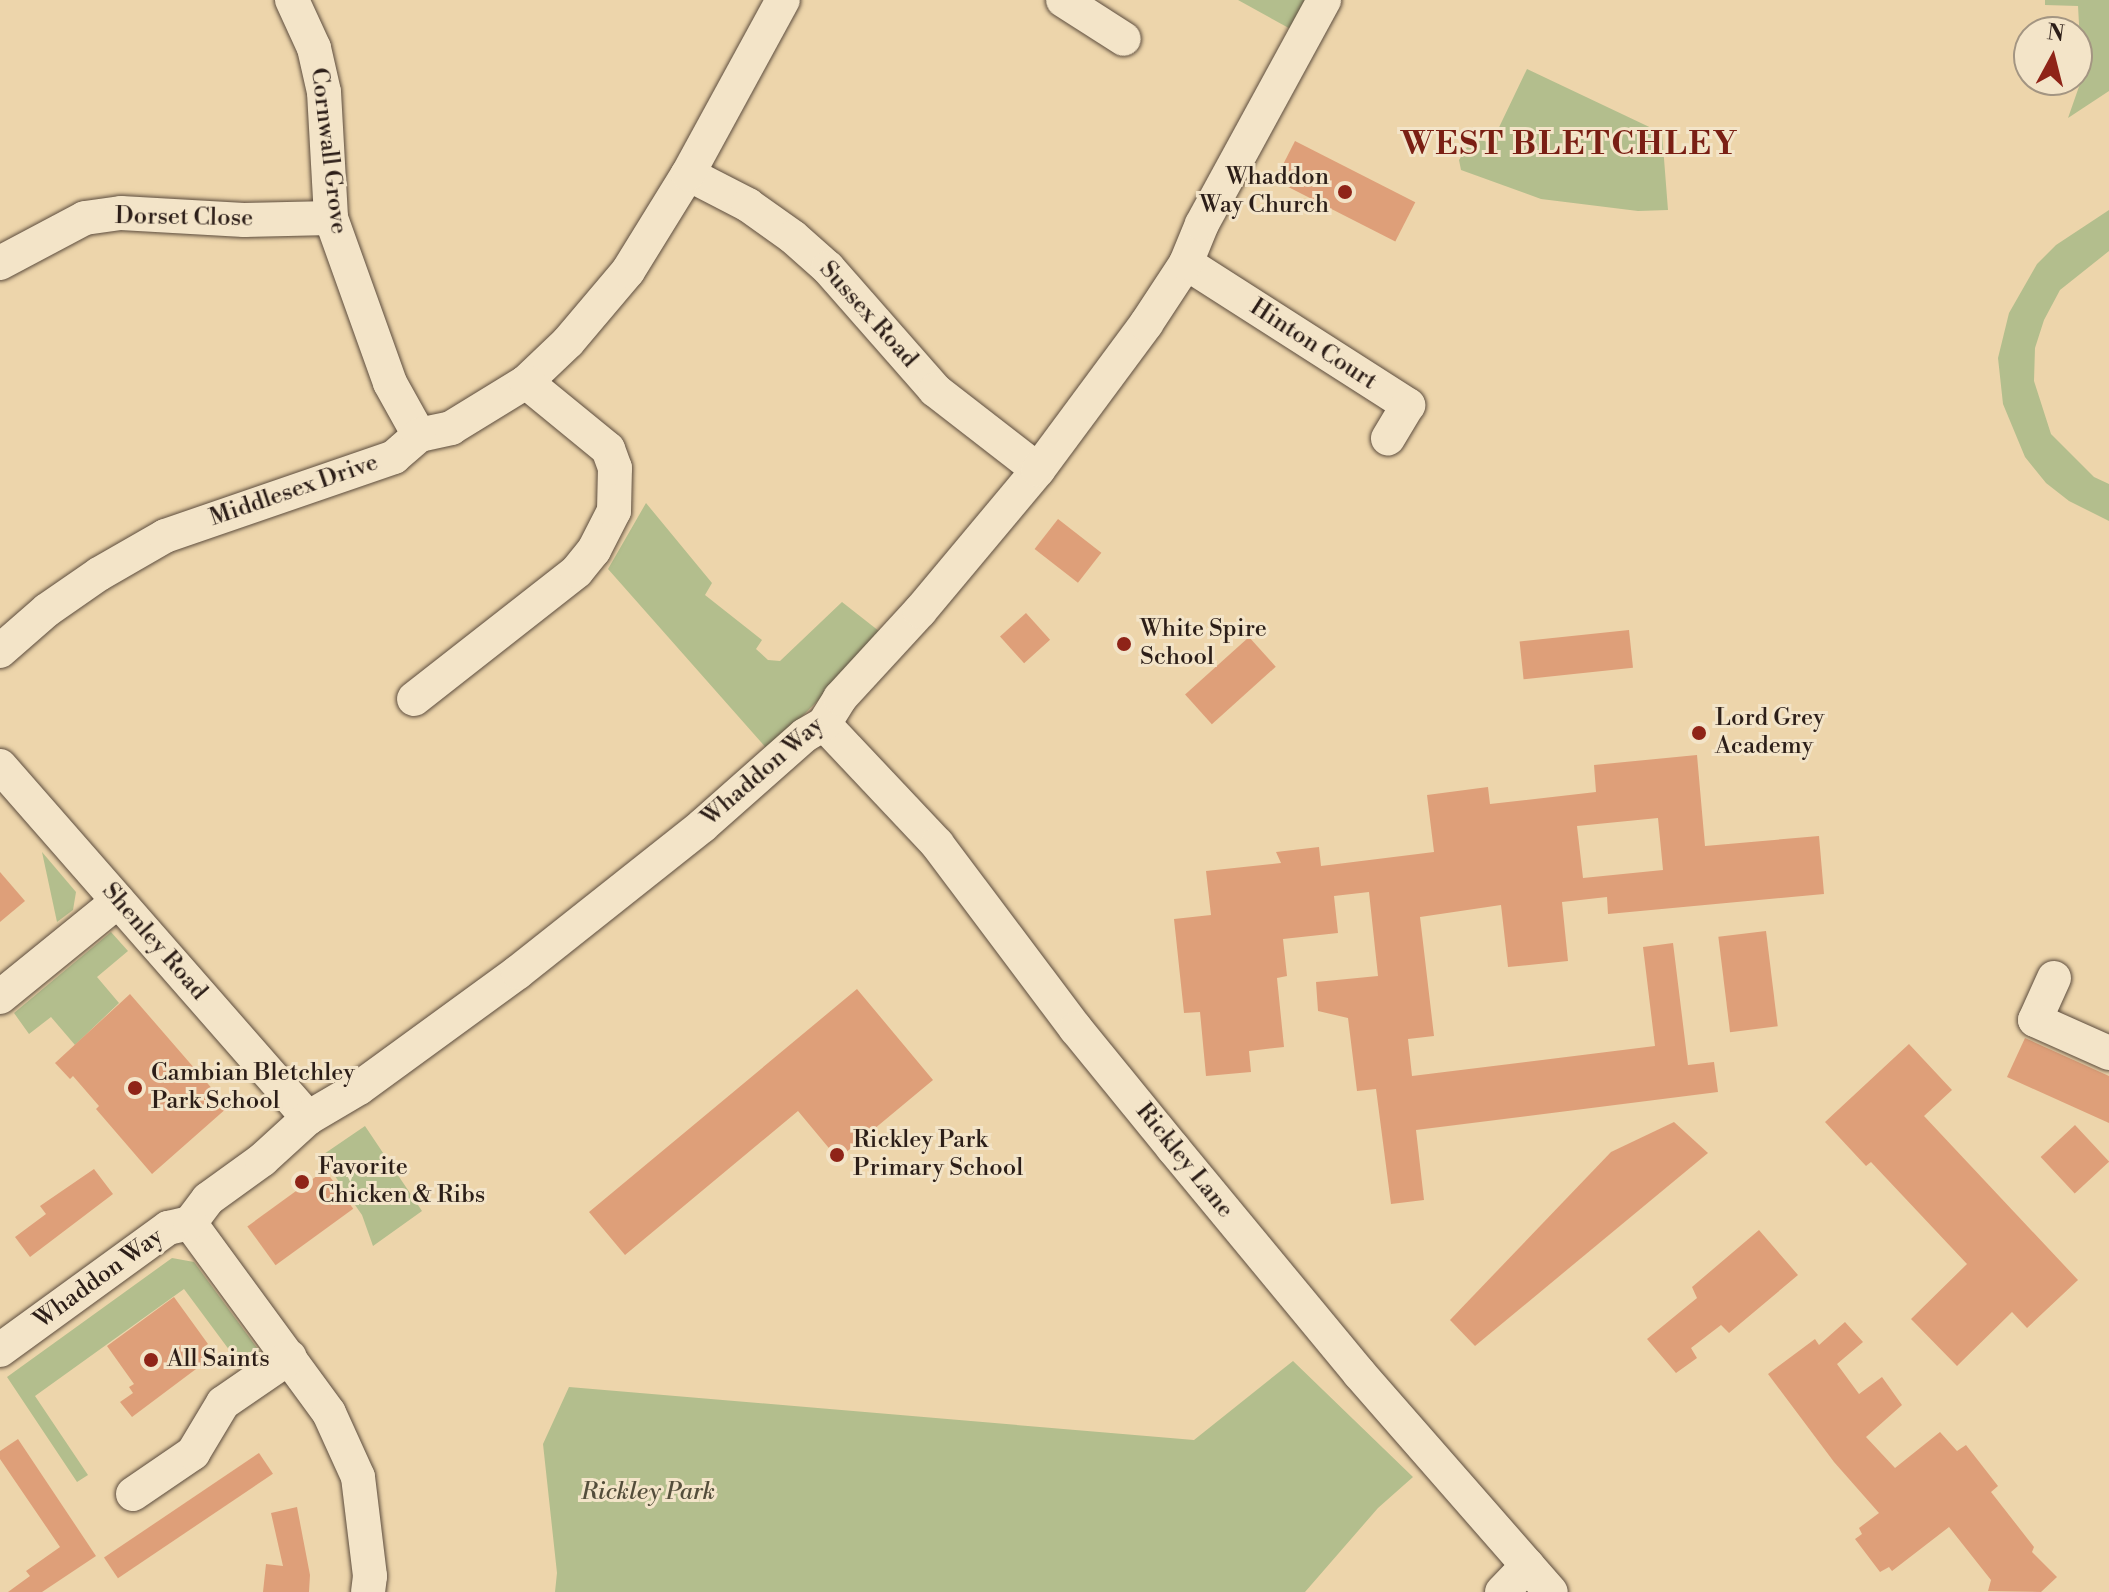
<!DOCTYPE html>
<style>
body{margin:0}
#map{position:relative;width:2109px;height:1592px;overflow:hidden;background:#edd5ab;font-family:"Libre Bodoni",serif}
div>[style]{position:absolute}
.green>*{inset:0;background:#b3be8d}
.building>*{inset:0;background:#de9f79;transform-origin:0 0}
.roads{filter:drop-shadow(0 0 2px #5c4c3d) drop-shadow(0 0 2px #5c4c3d)}
.minor>*{height:34px;margin:-17px;padding:0 17px;transform-origin:17px;border-radius:17px;background:#f3e4c8}
.dots>*{width:22px;height:22px;translate:-50% -50%;box-sizing:border-box;border:4px solid #f3e4c8;border-radius:50%}
span{translate:-50% -50%;white-space:nowrap;text-align:center;line-height:1.15;-webkit-text-stroke:6px #f3e4c8;paint-order:stroke}
.street-label{font-size:24px;color:#2c1e18}
.poi-label{font-size:24px;color:#2c1e18}
.right{translate:-100% -50%;text-align:right}
.left{translate:0 -50%;text-align:left}
.park-label{font-size:24px;color:#544e3b;font-style:italic}
.district-label{font-size:32px;color:#7a1f14;font-weight:700;letter-spacing:2px}
.north{position:absolute;left:2013px;top:16px;width:80px;height:80px;box-sizing:border-box;background:#f3e4c8;border:2px solid #a39582;border-radius:50%;rotate:7deg;font-size:22px;font-weight:700;line-height:32px;text-align:center;color:#2c1e18}
.north::after{content:'';display:block;margin:auto;width:28px;height:36px;background:#8f2418;clip-path:polygon(50% 0,100% 100%,50% 72%,0 100%)}
</style>
<div id="map">
<div class="green">
<div style="clip-path:polygon(1238px 0,1311px 0,1296px 32px)"></div>
<div style="clip-path:polygon(2045px 0,2109px 0,2109px 91px,2068px 118px,2082px 78px,2078px 6px,2045px 5px)"></div>
<div style="clip-path:polygon(1527px 69px,1662px 133px,1668px 210px,1638px 211px,1541px 199px,1461px 170px,1459px 160px,1474px 136px,1491px 144px)"></div>
<div style="clip-path:polygon(2109px 210px,2109px 251px,2060px 290px,2044px 320px,2035px 348px,2034px 381px,2051px 434px,2094px 477px,2109px 484px,2109px 521px,2069px 501px,2046px 483px,2025px 457px,2003px 404px,1998px 358px,2009px 313px,2037px 264px,2056px 245px)"></div>
<div style="clip-path:polygon(646px 503px,712px 583px,705px 595px,762px 640px,756px 649px,768px 660px,780px 661px,842px 602px,884px 635px,768px 750px,608px 569px)"></div>
<div style="clip-path:polygon(42px 852px,76px 892px,73px 910px,57px 922px)"></div>
<div style="clip-path:polygon(111px 932px,128px 951px,97px 977px,119px 1003px,75px 1045px,51px 1017px,29px 1034px,14px 1013px)"></div>
<div style="clip-path:polygon(365px 1126px,422px 1211px,373px 1246px,362px 1215px,321px 1156px)"></div>
<div style="clip-path:polygon(172px 1258px,194px 1262px,266px 1360px,250px 1378px,184px 1289px,35px 1396px,88px 1475px,77px 1482px,7px 1377px)"></div>
<div style="clip-path:polygon(1293px 1361px,1413px 1477px,1378px 1508px,1305px 1592px,555px 1592px,557px 1573px,543px 1444px,569px 1387px,1194px 1440px)"></div>
</div>
<div class="building">
<div style="left:1295px;top:141px;width:135px;height:44px;rotate:27deg"></div>
<div style="left:1058px;top:519px;width:55px;height:38px;rotate:38deg"></div>
<div style="left:1026px;top:613px;width:36px;height:35px;rotate:48deg"></div>
<div style="left:1629px;top:630px;width:38px;height:110px;rotate:84deg"></div>
<div style="left:1249px;top:637px;width:40px;height:86px;rotate:48deg"></div>
<div style="clip-path:polygon(evenodd,1697px 755px,1705px 846px,1819px 836px,1824px 894px,1608px 914px,1607px 897px,1562px 902px,1568px 961px,1508px 967px,1501px 905px,1420px 917px,1434px 1036px,1408px 1039px,1412px 1076px,1655px 1046px,1643px 947px,1673px 943px,1688px 1065px,1714px 1062px,1718px 1092px,1416px 1130px,1424px 1200px,1391px 1204px,1376px 1089px,1357px 1091px,1348px 1018px,1318px 1011px,1316px 982px,1378px 976px,1369px 892px,1334px 896px,1338px 933px,1283px 939px,1287px 976px,1277px 978px,1284px 1047px,1249px 1051px,1251px 1072px,1206px 1076px,1200px 1012px,1184px 1013px,1174px 919px,1211px 915px,1206px 871px,1281px 863px,1276px 852px,1319px 847px,1321px 866px,1434px 852px,1427px 795px,1488px 787px,1490px 804px,1596px 792px,1594px 765px,1697px 755px,1658px 818px,1663px 870px,1583px 878px,1577px 826px,1658px 818px)"></div>
<div style="clip-path:polygon(0 872px,25px 901px,0 922px)"></div>
<div style="left:1766px;top:931px;width:96px;height:48px;rotate:83deg"></div>
<div style="clip-path:polygon(857px 989px,933px 1080px,838px 1159px,798px 1111px,625px 1255px,589px 1212px)"></div>
<div style="clip-path:polygon(130px 994px,228px 1107px,152px 1174px,96px 1109px,99px 1106px,73px 1076px,70px 1079px,55px 1063px)"></div>
<div style="clip-path:polygon(2025px 1038px,2109px 1076px,2109px 1123px,2007px 1077px)"></div>
<div style="clip-path:polygon(1909px 1044px,1952px 1090px,1924px 1116px,2078px 1280px,2027px 1328px,2012px 1312px,1957px 1366px,1911px 1319px,1967px 1264px,1871px 1162px,1866px 1166px,1825px 1122px)"></div>
<div style="clip-path:polygon(1674px 1122px,1708px 1153px,1475px 1346px,1450px 1320px,1611px 1152px)"></div>
<div style="left:2075px;top:1125px;width:50px;height:47px;rotate:47deg"></div>
<div style="clip-path:polygon(94px 1169px,113px 1194px,30px 1257px,15px 1237px,46px 1214px,40px 1206px)"></div>
<div style="left:325px;top:1170px;width:48px;height:96px;rotate:54deg"></div>
<div style="clip-path:polygon(1759px 1230px,1798px 1275px,1729px 1333px,1721px 1325px,1691px 1348px,1697px 1358px,1676px 1373px,1647px 1339px,1697px 1298px,1692px 1287px)"></div>
<div style="clip-path:polygon(174px 1297px,208px 1344px,202px 1348px,204px 1363px,132px 1417px,120px 1402px,133px 1393px,129px 1387px,134px 1384px,107px 1346px)"></div>
<div style="clip-path:polygon(1845px 1322px,1863px 1342px,1837px 1364px,1859px 1394px,1882px 1377px,1902px 1405px,1866px 1437px,1895px 1468px,1940px 1432px,1957px 1451px,1966px 1445px,1998px 1486px,1991px 1492px,2034px 1547px,2032px 1552px,2057px 1577px,2041px 1592px,1988px 1591px,1991px 1580px,1949px 1527px,1892px 1571px,1889px 1567px,1880px 1572px,1855px 1539px,1862px 1534px,1859px 1528px,1879px 1513px,1834px 1462px,1768px 1374px,1815px 1339px,1819px 1345px)"></div>
<div style="clip-path:polygon(18px 1439px,96px 1556px,42px 1592px,8px 1592px,30px 1576px,26px 1571px,60px 1547px,0 1459px,0 1451px)"></div>
<div style="left:259px;top:1453px;width:25px;height:187px;rotate:56deg"></div>
<div style="clip-path:polygon(297px 1507px,310px 1575px,309px 1592px,263px 1592px,266px 1564px,283px 1566px,271px 1513px)"></div>
</div>
<div class="roads">
<div class="minor">
<div style="left:292px;top:0;width:53px;rotate:65.4deg"></div>
<div style="left:314px;top:48px;width:45px;rotate:77.2deg"></div>
<div style="left:324px;top:92px;width:126px;rotate:86.8deg"></div>
<div style="left:331px;top:218px;width:175px;rotate:70.3deg"></div>
<div style="left:390px;top:383px;width:60px;rotate:60.9deg"></div>
<div style="left:1063px;top:0;width:72px;rotate:32.6deg"></div>
<div style="left:688px;top:174px;width:68px;rotate:27.3deg"></div>
<div style="left:748px;top:205px;width:55px;rotate:35.4deg"></div>
<div style="left:793px;top:237px;width:47px;rotate:41.5deg"></div>
<div style="left:828px;top:268px;width:162px;rotate:48.7deg"></div>
<div style="left:935px;top:390px;width:130px;rotate:37.8deg"></div>
<div style="left:0;top:263px;width:96px;rotate:-27.9deg"></div>
<div style="left:85px;top:218px;width:36px;rotate:-8deg"></div>
<div style="left:121px;top:213px;width:123px;rotate:3.3deg"></div>
<div style="left:244px;top:220px;width:87px;rotate:-1.3deg"></div>
<div style="left:1186px;top:263px;width:264px;rotate:32.6deg"></div>
<div style="left:1408px;top:405px;width:39px;rotate:121deg"></div>
<div style="left:0;top:651px;width:62px;rotate:-41.1deg"></div>
<div style="left:47px;top:610px;width:63px;rotate:-34.7deg"></div>
<div style="left:99px;top:574px;width:76px;rotate:-29.9deg"></div>
<div style="left:165px;top:536px;width:242px;rotate:-19deg"></div>
<div style="left:394px;top:457px;width:33px;rotate:-41deg"></div>
<div style="left:419px;top:435px;width:33px;rotate:-12deg"></div>
<div style="left:451px;top:428px;width:88px;rotate:-31.5deg"></div>
<div style="left:526px;top:382px;width:58px;rotate:-43.6deg"></div>
<div style="left:568px;top:342px;width:93px;rotate:-49.8deg"></div>
<div style="left:628px;top:271px;width:114px;rotate:-58.3deg"></div>
<div style="left:688px;top:174px;width:198px;rotate:-61.4deg"></div>
<div style="left:414px;top:699px;width:207px;rotate:-38.1deg"></div>
<div style="left:577px;top:571px;width:27px;rotate:-51deg"></div>
<div style="left:594px;top:550px;width:44px;rotate:-62.9deg"></div>
<div style="left:614px;top:511px;width:43px;rotate:-88.7deg"></div>
<div style="left:615px;top:468px;width:20px;rotate:-110deg"></div>
<div style="left:608px;top:449px;width:106px;rotate:-140.7deg"></div>
<div style="left:824px;top:724px;width:165px;rotate:46.7deg"></div>
<div style="left:937px;top:844px;width:231px;rotate:53.1deg"></div>
<div style="left:1076px;top:1029px;width:154px;rotate:50.8deg"></div>
<div style="left:1173px;top:1148px;width:292px;rotate:50.4deg"></div>
<div style="left:1359px;top:1373px;width:291px;rotate:48.8deg"></div>
<div style="left:0;top:766px;width:468px;rotate:48.8deg"></div>
<div style="left:2054px;top:978px;width:46px;rotate:114.3deg"></div>
<div style="left:2035px;top:1020px;width:81px;rotate:24deg"></div>
<div style="left:0;top:997px;width:152px;rotate:-39.1deg"></div>
<div style="left:190px;top:1223px;width:235px;rotate:53.8deg"></div>
<div style="left:329px;top:1413px;width:70px;rotate:65.6deg"></div>
<div style="left:358px;top:1477px;width:100px;rotate:83.1deg"></div>
<div style="left:370px;top:1576px;width:16px;rotate:97deg"></div>
<div style="left:0;top:1350px;width:208px;rotate:-36deg"></div>
<div style="left:168px;top:1228px;width:23px;rotate:-13deg"></div>
<div style="left:190px;top:1223px;width:30px;rotate:-53deg"></div>
<div style="left:208px;top:1199px;width:67px;rotate:-35.8deg"></div>
<div style="left:262px;top:1160px;width:62px;rotate:-42.4deg"></div>
<div style="left:308px;top:1118px;width:59px;rotate:-30.5deg"></div>
<div style="left:359px;top:1088px;width:197px;rotate:-36.1deg"></div>
<div style="left:518px;top:972px;width:235px;rotate:-38.4deg"></div>
<div style="left:702px;top:826px;width:137px;rotate:-41.5deg"></div>
<div style="left:805px;top:735px;width:22px;rotate:-30deg"></div>
<div style="left:824px;top:724px;width:31px;rotate:-58deg"></div>
<div style="left:840px;top:698px;width:118px;rotate:-47.4deg"></div>
<div style="left:920px;top:611px;width:184px;rotate:-50.1deg"></div>
<div style="left:1038px;top:470px;width:182px;rotate:-53.5deg"></div>
<div style="left:1146px;top:324px;width:73px;rotate:-56.7deg"></div>
<div style="left:1186px;top:263px;width:42px;rotate:-67.7deg"></div>
<div style="left:1202px;top:224px;width:255px;rotate:-61.4deg"></div>
<div style="left:133px;top:1494px;width:73px;rotate:-34.3deg"></div>
<div style="left:193px;top:1453px;width:58px;rotate:-59deg"></div>
<div style="left:223px;top:1403px;width:81px;rotate:-34.5deg"></div>
<div style="left:1502px;top:1592px;width:37px;rotate:-46deg"></div>
</div>
</div>
<div class="dots">
<div style="left:1345px;top:192px;background:#8f2418"></div>
<div style="left:1124px;top:644px;background:#8f2418"></div>
<div style="left:1699px;top:733px;background:#8f2418"></div>
<div style="left:135px;top:1088px;background:#8f2418"></div>
<div style="left:837px;top:1155px;background:#8f2418"></div>
<div style="left:302px;top:1182px;background:#8f2418"></div>
<div style="left:151px;top:1360px;background:#8f2418"></div>
</div>
<div class="street-label">
<span style="left:328px;top:151px;rotate:83deg">Cornwall Grove</span>
<span style="left:184px;top:218px;rotate:1deg">Dorset Close</span>
<span style="left:868px;top:315px;rotate:48deg">Sussex Road</span>
<span style="left:1313px;top:345px;rotate:33deg">Hinton Court</span>
<span style="left:294px;top:491px;rotate:-19deg">Middlesex Drive</span>
<span style="left:763px;top:772px;rotate:-41deg">Whaddon Way</span>
<span style="left:154px;top:942px;rotate:49deg">Shenley Road</span>
<span style="left:1184px;top:1161px;rotate:51deg">Rickley Lane</span>
<span style="left:99px;top:1279px;rotate:-36deg">Whaddon Way</span>
</div>
<div class="poi-label">
<span class="right" style="left:1329px;top:192px">Whaddon<br>Way Church</span>
<span class="left" style="left:1140px;top:644px">White Spire<br>School</span>
<span class="left" style="left:1715px;top:733px">Lord Grey<br>Academy</span>
<span class="left" style="left:151px;top:1088px">Cambian Bletchley<br>Park School</span>
<span class="left" style="left:853px;top:1155px">Rickley Park<br>Primary School</span>
<span class="left" style="left:318px;top:1182px">Favorite<br>Chicken &amp; Ribs</span>
<span class="left" style="left:167px;top:1360px">All Saints</span>
</div>
<div class="park-label">
<span style="left:648px;top:1493px">Rickley Park</span>
</div>
<div class="district-label">
<span style="left:1570px;top:144px">WEST BLETCHLEY</span>
</div>
<div class="north">N</div>
</div>
